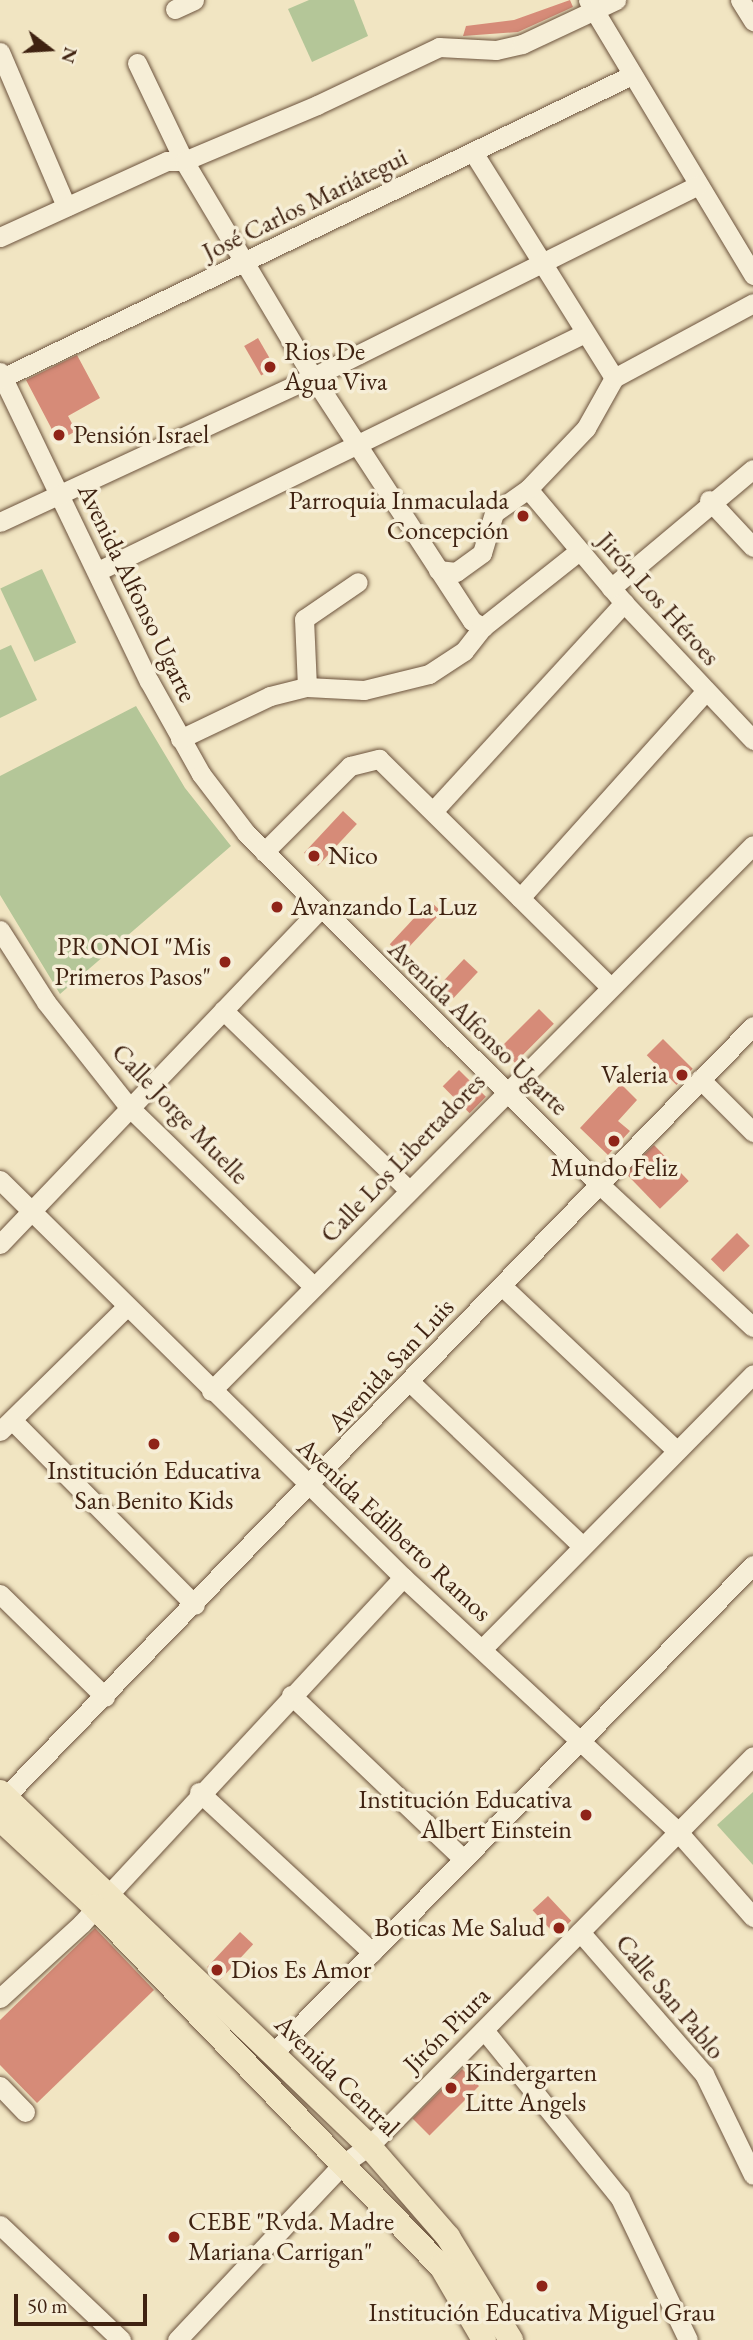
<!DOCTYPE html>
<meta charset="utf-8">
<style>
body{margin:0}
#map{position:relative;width:753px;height:2340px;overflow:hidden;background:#f1e5c2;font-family:"EB Garamond",serif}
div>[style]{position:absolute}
.green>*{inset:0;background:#b4c698;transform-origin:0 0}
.building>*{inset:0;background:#d68b78;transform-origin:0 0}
.roads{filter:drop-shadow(0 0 2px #6c533d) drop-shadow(0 0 2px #6c533d)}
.minor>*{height:19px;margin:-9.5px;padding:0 9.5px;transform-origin:9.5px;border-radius:9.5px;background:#f6eed7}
.major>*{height:24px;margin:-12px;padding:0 12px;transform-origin:12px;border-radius:12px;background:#f1e5c2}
.dots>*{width:19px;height:19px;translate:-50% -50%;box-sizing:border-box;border:4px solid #f6eed7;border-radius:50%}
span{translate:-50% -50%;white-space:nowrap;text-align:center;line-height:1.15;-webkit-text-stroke:7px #f6eed7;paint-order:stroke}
.street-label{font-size:26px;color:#3f2211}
.poi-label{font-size:26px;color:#3f2211}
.left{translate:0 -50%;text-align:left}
.right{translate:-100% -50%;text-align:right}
.north{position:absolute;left:14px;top:14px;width:70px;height:70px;-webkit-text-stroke:5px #f6eed7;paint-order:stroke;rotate:107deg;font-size:19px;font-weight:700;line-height:28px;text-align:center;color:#3f2211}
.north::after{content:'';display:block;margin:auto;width:24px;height:32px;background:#3f2211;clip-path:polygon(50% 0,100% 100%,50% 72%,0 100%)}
.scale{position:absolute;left:14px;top:2294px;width:133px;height:32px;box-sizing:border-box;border:4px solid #3f2211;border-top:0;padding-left:9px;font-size:21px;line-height:24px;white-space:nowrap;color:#3f2211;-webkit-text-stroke:5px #f6eed7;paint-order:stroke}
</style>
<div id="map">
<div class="green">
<div style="clip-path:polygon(309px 0,354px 0,368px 36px,312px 62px,288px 9px)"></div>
<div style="left:42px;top:569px;width:81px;height:46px;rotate:65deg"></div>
<div style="clip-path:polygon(11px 645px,37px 700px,0 718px,0 650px)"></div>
<div style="clip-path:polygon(136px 706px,185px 788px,231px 846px,60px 994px,0 895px,0 776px)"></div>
<div style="clip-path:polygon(753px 1792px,753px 1865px,717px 1825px)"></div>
</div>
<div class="building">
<div style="clip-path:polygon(570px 0,573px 7px,518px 32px,463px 36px,466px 26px,514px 20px)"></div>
<div style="left:258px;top:338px;width:34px;height:16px;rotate:60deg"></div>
<div style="clip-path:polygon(77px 355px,100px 398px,68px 416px,76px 431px,58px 441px,26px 380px)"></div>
<div style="left:343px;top:811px;width:19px;height:57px;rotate:43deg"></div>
<div style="left:430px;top:901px;width:16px;height:59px;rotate:43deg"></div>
<div style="left:464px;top:959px;width:19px;height:36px;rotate:43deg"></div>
<div style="left:539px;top:1009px;width:21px;height:55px;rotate:45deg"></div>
<div style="left:663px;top:1039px;width:42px;height:23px;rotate:45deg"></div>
<div style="left:459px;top:1070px;width:38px;height:23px;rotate:45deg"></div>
<div style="clip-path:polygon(621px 1084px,637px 1100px,618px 1121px,630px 1131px,608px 1155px,580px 1128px)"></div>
<div style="left:654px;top:1145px;width:50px;height:40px;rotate:46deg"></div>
<div style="left:737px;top:1233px;width:18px;height:37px;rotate:45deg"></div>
<div style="left:548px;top:1896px;width:34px;height:21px;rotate:47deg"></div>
<div style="clip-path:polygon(95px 1928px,154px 1990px,37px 2103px,0 2065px,0 2020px)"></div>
<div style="left:240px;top:1932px;width:18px;height:48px;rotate:43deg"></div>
<div style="left:462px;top:2069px;width:24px;height:70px;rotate:45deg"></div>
</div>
<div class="roads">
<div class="minor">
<div style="left:588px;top:0;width:321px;rotate:59deg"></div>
<div style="left:740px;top:0;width:25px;rotate:58deg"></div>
<div style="left:175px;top:9px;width:21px;rotate:-25deg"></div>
<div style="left:0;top:52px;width:168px;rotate:66.8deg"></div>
<div style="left:137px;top:63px;width:109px;rotate:64.4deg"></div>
<div style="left:184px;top:161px;width:252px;rotate:59.2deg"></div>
<div style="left:313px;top:377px;width:291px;rotate:56.9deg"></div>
<div style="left:472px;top:621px;width:13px;rotate:29deg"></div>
<div style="left:483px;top:627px;width:122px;rotate:-38.4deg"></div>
<div style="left:473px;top:152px;width:266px;rotate:58deg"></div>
<div style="left:0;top:237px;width:183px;rotate:-24.5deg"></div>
<div style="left:167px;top:161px;width:17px"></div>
<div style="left:184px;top:161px;width:144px;rotate:-22.8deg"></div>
<div style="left:317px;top:105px;width:135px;rotate:-25.4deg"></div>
<div style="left:439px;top:47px;width:57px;rotate:3deg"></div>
<div style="left:496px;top:50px;width:27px;rotate:-13deg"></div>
<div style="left:522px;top:44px;width:104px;rotate:-25.1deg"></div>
<div style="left:0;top:372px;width:343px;rotate:64.3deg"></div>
<div style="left:149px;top:681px;width:107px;rotate:60.8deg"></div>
<div style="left:201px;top:774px;width:74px;rotate:52.7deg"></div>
<div style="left:246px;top:833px;width:498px;rotate:44.8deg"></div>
<div style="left:599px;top:1184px;width:210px;rotate:42.9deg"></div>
<div style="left:0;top:379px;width:701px;rotate:-25.69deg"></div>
<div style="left:528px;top:489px;width:149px;rotate:49.9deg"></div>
<div style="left:624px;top:603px;width:188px;rotate:46.7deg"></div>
<div style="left:709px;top:500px;width:64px;rotate:46.9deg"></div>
<div style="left:0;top:522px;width:345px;rotate:-24.9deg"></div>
<div style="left:313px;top:377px;width:430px;rotate:-26.5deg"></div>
<div style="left:100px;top:570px;width:538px;rotate:-26.04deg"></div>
<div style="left:438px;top:570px;width:18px;rotate:6deg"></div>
<div style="left:456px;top:572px;width:32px;rotate:-36deg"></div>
<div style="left:482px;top:553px;width:42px;rotate:-73.3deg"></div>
<div style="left:494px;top:513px;width:42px;rotate:-35.2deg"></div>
<div style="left:528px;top:489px;width:84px;rotate:-46.4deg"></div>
<div style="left:586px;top:428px;width:57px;rotate:-60.8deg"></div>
<div style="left:614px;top:378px;width:158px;rotate:-28.3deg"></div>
<div style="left:611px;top:588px;width:185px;rotate:-40deg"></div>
<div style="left:307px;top:687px;width:57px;rotate:3deg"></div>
<div style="left:364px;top:690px;width:67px;rotate:-13.8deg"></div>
<div style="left:429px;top:674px;width:42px;rotate:-33.3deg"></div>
<div style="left:464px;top:651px;width:31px;rotate:-52deg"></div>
<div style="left:180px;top:739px;width:100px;rotate:-25.5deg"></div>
<div style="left:270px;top:696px;width:38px;rotate:-14deg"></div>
<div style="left:307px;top:687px;width:68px;rotate:-92.5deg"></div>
<div style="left:304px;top:619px;width:65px;rotate:-34.4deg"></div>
<div style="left:435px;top:809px;width:280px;rotate:-47.5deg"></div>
<div style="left:264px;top:852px;width:122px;rotate:-45deg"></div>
<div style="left:350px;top:766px;width:30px;rotate:-14deg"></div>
<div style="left:379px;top:759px;width:323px;rotate:44.6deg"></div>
<div style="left:520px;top:898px;width:278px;rotate:-48.1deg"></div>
<div style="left:0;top:930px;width:85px;rotate:57.4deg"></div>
<div style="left:46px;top:1002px;width:134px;rotate:51.7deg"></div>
<div style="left:129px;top:1107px;width:258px;rotate:44.2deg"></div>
<div style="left:223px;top:1010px;width:259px;rotate:44.1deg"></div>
<div style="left:700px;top:1079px;width:75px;rotate:45deg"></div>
<div style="left:0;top:1180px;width:566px;rotate:44.57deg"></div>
<div style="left:403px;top:1577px;width:376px;rotate:42.8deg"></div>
<div style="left:679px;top:1833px;width:112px;rotate:48.6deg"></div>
<div style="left:0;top:1244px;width:463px;rotate:-46.3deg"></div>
<div style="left:502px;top:1286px;width:236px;rotate:43.3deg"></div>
<div style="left:410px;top:1382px;width:236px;rotate:43.6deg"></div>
<div style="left:211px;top:1391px;width:769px;rotate:-45.21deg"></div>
<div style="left:12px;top:1420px;width:260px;rotate:45.3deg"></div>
<div style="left:0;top:1431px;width:178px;rotate:-44.5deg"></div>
<div style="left:0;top:1594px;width:147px;rotate:44.4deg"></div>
<div style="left:482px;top:1649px;width:386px;rotate:-45.4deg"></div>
<div style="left:291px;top:1695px;width:238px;rotate:43.6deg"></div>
<div style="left:199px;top:1792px;width:236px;rotate:42.8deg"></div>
<div style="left:5px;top:1797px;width:1074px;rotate:-45.87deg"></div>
<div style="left:580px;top:1932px;width:189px;rotate:48.9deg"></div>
<div style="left:704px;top:2074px;width:112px;rotate:64.1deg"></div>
<div style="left:0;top:1998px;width:111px;rotate:-42.4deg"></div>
<div style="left:82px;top:1923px;width:472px;rotate:-47.1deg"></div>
<div style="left:484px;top:2030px;width:216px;rotate:51deg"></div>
<div style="left:620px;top:2198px;width:157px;rotate:64.4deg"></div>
<div style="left:272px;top:2054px;width:686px;rotate:-45.47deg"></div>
<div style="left:0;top:2086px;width:36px;rotate:46deg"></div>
<div style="left:0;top:2225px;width:167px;rotate:43.5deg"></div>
<div style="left:177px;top:2340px;width:242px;rotate:-46.7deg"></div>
<div style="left:343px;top:2164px;width:32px;rotate:-35deg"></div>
<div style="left:369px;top:2146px;width:547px;rotate:-45.44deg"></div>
</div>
<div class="major">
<div style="left:0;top:1792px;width:511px;rotate:43.81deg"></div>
<div style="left:369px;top:2146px;width:121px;rotate:49deg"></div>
<div style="left:448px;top:2237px;width:121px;rotate:58.5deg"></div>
<div style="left:0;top:1819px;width:129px;rotate:42.8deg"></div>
<div style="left:95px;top:1907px;width:499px;rotate:46.1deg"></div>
<div style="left:441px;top:2266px;width:86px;rotate:59.8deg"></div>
</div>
</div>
<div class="dots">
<div style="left:270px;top:367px;background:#8f2418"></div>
<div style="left:59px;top:435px;background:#8f2418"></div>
<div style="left:523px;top:516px;background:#8f2418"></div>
<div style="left:314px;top:856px;background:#8f2418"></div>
<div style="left:277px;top:907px;background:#8f2418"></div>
<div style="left:225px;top:962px;background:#8f2418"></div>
<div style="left:682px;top:1075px;background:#8f2418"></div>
<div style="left:614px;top:1141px;background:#8f2418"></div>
<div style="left:154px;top:1444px;background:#8f2418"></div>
<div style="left:586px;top:1815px;background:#8f2418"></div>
<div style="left:559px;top:1928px;background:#8f2418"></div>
<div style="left:217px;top:1970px;background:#8f2418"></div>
<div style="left:451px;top:2088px;background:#8f2418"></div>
<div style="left:174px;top:2237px;background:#8f2418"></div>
<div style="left:542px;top:2286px;background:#8f2418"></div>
</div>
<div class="street-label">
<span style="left:305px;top:205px;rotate:-26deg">José Carlos Mariátegui</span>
<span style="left:137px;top:593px;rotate:64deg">Avenida Alfonso Ugarte</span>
<span style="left:658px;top:599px;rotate:48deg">Jirón Los Héroes</span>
<span style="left:478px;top:1028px;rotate:44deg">Avenida Alfonso Ugarte</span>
<span style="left:180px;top:1114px;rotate:46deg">Calle Jorge Muelle</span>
<span style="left:403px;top:1158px;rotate:-46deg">Calle Los Libertadores</span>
<span style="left:391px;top:1365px;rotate:-47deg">Avenida San Luis</span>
<span style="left:394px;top:1530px;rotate:43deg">Avenida Edilberto Ramos</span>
<span style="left:670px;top:1997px;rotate:50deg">Calle San Pablo</span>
<span style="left:447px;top:2030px;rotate:-45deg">Jirón Piura</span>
<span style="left:337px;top:2076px;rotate:44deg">Avenida Central</span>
</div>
<div class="poi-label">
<span class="left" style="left:284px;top:367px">Rios De<br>Agua Viva</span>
<span class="left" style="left:73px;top:435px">Pensión Israel</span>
<span class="right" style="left:509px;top:516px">Parroquia Inmaculada<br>Concepción</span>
<span class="left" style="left:328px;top:856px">Nico</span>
<span class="left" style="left:291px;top:907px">Avanzando La Luz</span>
<span class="right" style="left:211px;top:962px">PRONOI "Mis<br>Primeros Pasos"</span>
<span class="right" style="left:668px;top:1075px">Valeria</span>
<span style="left:614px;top:1168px">Mundo Feliz</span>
<span style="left:154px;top:1486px">Institución Educativa<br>San Benito Kids</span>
<span class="right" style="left:572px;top:1815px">Institución Educativa<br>Albert Einstein</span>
<span class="right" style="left:545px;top:1928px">Boticas Me Salud</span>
<span class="left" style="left:231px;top:1970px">Dios Es Amor</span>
<span class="left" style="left:465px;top:2088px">Kindergarten<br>Litte Angels</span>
<span class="left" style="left:188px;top:2237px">CEBE "Rvda. Madre<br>Mariana Carrigan"</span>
<span style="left:542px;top:2313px">Institución Educativa Miguel Grau</span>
</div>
<div class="north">N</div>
<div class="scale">50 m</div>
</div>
